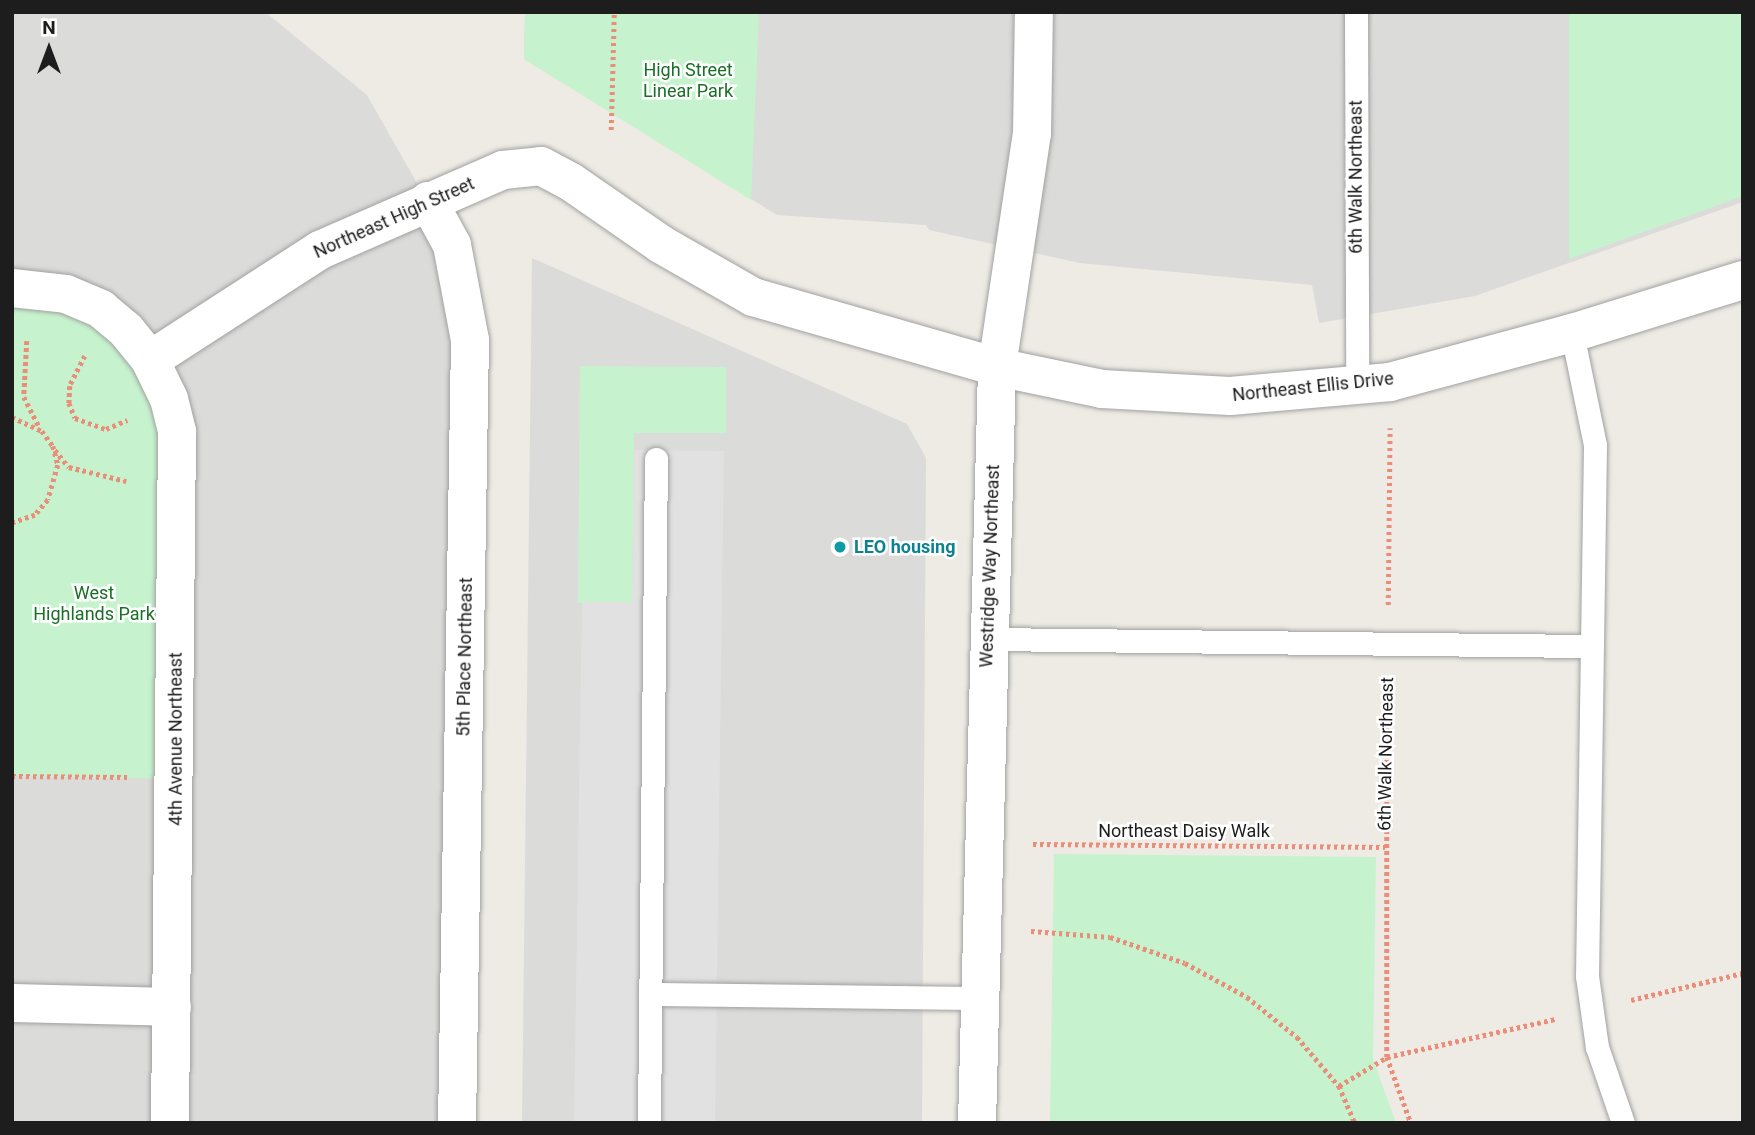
<!DOCTYPE html>
<style>
body{margin:0}
#map{position:relative;width:1755px;height:1135px;overflow:hidden;background:#edebe4;font-family:Roboto,sans-serif}
div>[style]{position:absolute}
.residential>*{inset:0;background:#dbdbda}
.park>*{inset:0;background:#c6f3cd}
.parking>*{inset:0;background:#e1e1e1}
.path>*{height:4.5px;margin-top:-2.25px;transform-origin:0;background:repeating-linear-gradient(90deg,#ea8d79 0 3.5px,transparent 0 7px)}
.roads{filter:drop-shadow(0 0 2px #a1a1a1) drop-shadow(0 0 2px #a1a1a1)}
.service>*{height:23px;margin:-11.5px;padding:0 11.5px;transform-origin:11.5px;border-radius:11.5px;background:#fff}
.minor>*{height:38px;margin:-19px;padding:0 19px;transform-origin:19px;border-radius:19px;background:#fff}
.dots>*{width:19px;height:19px;translate:-50% -50%;box-sizing:border-box;border:4px solid #fff;border-radius:50%}
span{translate:-50% -50%;white-space:nowrap;text-align:center;line-height:1.15;-webkit-text-stroke:5px #fff;paint-order:stroke}
.park-label{font-size:18px;color:#186f26}
.street-label{font-size:18px;color:#1d1d1d}
.culture-label{font-size:18px;color:#0d838f;font-weight:700}
.left{translate:0 -50%;text-align:left}
.frame{position:absolute;inset:0;border:14px solid #1d1d1d;pointer-events:none}
.north{position:absolute;left:14px;top:14px;width:70px;height:70px;-webkit-text-stroke:5px #fff;paint-order:stroke;rotate:0deg;font-size:19px;font-weight:700;line-height:28px;text-align:center;color:#1d1d1d}
.north::after{content:'';display:block;margin:auto;width:24px;height:32px;background:#1d1d1d;clip-path:polygon(50% 0,100% 100%,50% 72%,0 100%)}
</style>
<div id="map">
<div class="residential">
<div style="clip-path:polygon(12px 12px,265px 12px,367px 95px,452px 245px,455px 1123px,12px 1123px)"></div>
<div style="clip-path:polygon(525px 12px,1743px 12px,1743px 202px,1475px 296px,1319px 323px,1312px 285px,1080px 263px,929px 230px,926px 225px,777px 215px,524px 59px)"></div>
<div style="clip-path:polygon(532px 258px,907px 424px,926px 458px,922px 1123px,522px 1123px)"></div>
</div>
<div class="park">
<div style="clip-path:polygon(525px 12px,759px 12px,751px 200px,524px 59px)"></div>
<div style="clip-path:polygon(1569px 12px,1743px 12px,1743px 196px,1569px 259px)"></div>
<div style="clip-path:polygon(12px 288px,66px 294px,169px 399px,176px 779px,12px 776px)"></div>
<div style="clip-path:polygon(580px 366px,726px 367px,726px 433px,634px 433px,632px 603px,578px 603px)"></div>
<div style="clip-path:polygon(1054px 854px,1376px 857px,1373px 1059px,1396px 1123px,1050px 1123px)"></div>
</div>
<div class="parking">
<div style="clip-path:polygon(634px 450px,724px 451px,715px 1123px,574px 1123px,582px 602px,632px 602px)"></div>
</div>
<div class="path">
<div style="left:611px;top:130px;width:118px;rotate:-88.5deg"></div>
<div style="left:27px;top:341px;width:56px;rotate:93.1deg"></div>
<div style="left:24px;top:397px;width:34px;rotate:63deg"></div>
<div style="left:85px;top:356px;width:34px;rotate:117deg"></div>
<div style="left:70px;top:386px;width:17px;rotate:93deg"></div>
<div style="left:69px;top:403px;width:16px;rotate:68deg"></div>
<div style="left:75px;top:418px;width:33px;rotate:20deg"></div>
<div style="left:106px;top:429px;width:23px;rotate:-23deg"></div>
<div style="left:12px;top:417px;width:33px;rotate:25deg"></div>
<div style="left:42px;top:431px;width:19px;rotate:54deg"></div>
<div style="left:53px;top:446px;width:20px;rotate:75deg"></div>
<div style="left:58px;top:465px;width:36px;rotate:106deg"></div>
<div style="left:48px;top:500px;width:20px;rotate:131deg"></div>
<div style="left:35px;top:515px;width:24px;rotate:161deg"></div>
<div style="left:55px;top:450px;width:22px;rotate:51deg"></div>
<div style="left:69px;top:467px;width:59px;rotate:13.8deg"></div>
<div style="left:1388px;top:605px;width:177px;rotate:-89.4deg"></div>
<div style="left:1387px;top:683px;width:374px;rotate:90deg"></div>
<div style="left:1387px;top:1057px;width:70px;rotate:70deg"></div>
<div style="left:12px;top:776px;width:115px;rotate:0.5deg"></div>
<div style="left:1033px;top:844px;width:352px;rotate:0.5deg"></div>
<div style="left:1031px;top:931px;width:79px;rotate:4.3deg"></div>
<div style="left:1110px;top:937px;width:79px;rotate:19.1deg"></div>
<div style="left:1185px;top:963px;width:71px;rotate:28.7deg"></div>
<div style="left:1247px;top:997px;width:64px;rotate:38.7deg"></div>
<div style="left:1297px;top:1037px;width:65px;rotate:49.4deg"></div>
<div style="left:1339px;top:1086px;width:40px;rotate:66.6deg"></div>
<div style="left:1631px;top:1000px;width:115px;rotate:-13.6deg"></div>
<div style="left:1339px;top:1086px;width:56px;rotate:-31.1deg"></div>
<div style="left:1387px;top:1057px;width:172px;rotate:-12.7deg"></div>
</div>
<div class="roads">
<div class="service">
<div style="left:1356px;top:12px;width:373px;rotate:89.8deg"></div>
<div style="left:1572px;top:333px;width:114px;rotate:78.4deg"></div>
<div style="left:1595px;top:445px;width:531px;rotate:90.86deg"></div>
<div style="left:1587px;top:976px;width:72px;rotate:82deg"></div>
<div style="left:1597px;top:1047px;width:80px;rotate:71.1deg"></div>
<div style="left:987px;top:639px;width:603px;rotate:0.67deg"></div>
<div style="left:650px;top:994px;width:330px;rotate:0.7deg"></div>
<div style="left:649px;top:1123px;width:664px;rotate:-89.4deg"></div>
</div>
<div class="minor">
<div style="left:428px;top:201px;width:50px;rotate:61.4deg"></div>
<div style="left:452px;top:245px;width:97px;rotate:79.3deg"></div>
<div style="left:470px;top:340px;width:783px;rotate:90.95deg"></div>
<div style="left:12px;top:288px;width:54px;rotate:6.3deg"></div>
<div style="left:66px;top:294px;width:38px;rotate:23deg"></div>
<div style="left:101px;top:309px;width:33px;rotate:40deg"></div>
<div style="left:126px;top:330px;width:38px;rotate:51deg"></div>
<div style="left:150px;top:360px;width:43px;rotate:64deg"></div>
<div style="left:169px;top:399px;width:34px;rotate:76deg"></div>
<div style="left:177px;top:432px;width:691px;rotate:90.58deg"></div>
<div style="left:150px;top:360px;width:202px;rotate:-32.9deg"></div>
<div style="left:320px;top:250px;width:200px;rotate:-23.6deg"></div>
<div style="left:503px;top:170px;width:38px;rotate:-6deg"></div>
<div style="left:541px;top:166px;width:34px;rotate:28deg"></div>
<div style="left:571px;top:182px;width:111px;rotate:34.7deg"></div>
<div style="left:662px;top:245px;width:105px;rotate:29.7deg"></div>
<div style="left:753px;top:297px;width:254px;rotate:16deg"></div>
<div style="left:997px;top:367px;width:107px;rotate:11.8deg"></div>
<div style="left:1102px;top:389px;width:128px;rotate:3.1deg"></div>
<div style="left:1230px;top:396px;width:161px;rotate:-5deg"></div>
<div style="left:1390px;top:382px;width:188px;rotate:-15.1deg"></div>
<div style="left:1572px;top:333px;width:179px;rotate:-17.2deg"></div>
<div style="left:12px;top:1003px;width:160px;rotate:1.4deg"></div>
<div style="left:977px;top:1123px;width:756px;rotate:-88.48deg"></div>
<div style="left:997px;top:367px;width:236px;rotate:-81.5deg"></div>
<div style="left:1032px;top:134px;width:122px;rotate:-89.1deg"></div>
</div>
</div>
<div class="dots">
<div style="left:840px;top:547px;background:#0f9aa8"></div>
</div>
<div class="park-label">
<span style="left:688px;top:81px">High Street<br>Linear Park</span>
<span style="left:94px;top:604px">West<br>Highlands Park</span>
</div>
<div class="street-label">
<span style="left:1356px;top:177px;rotate:-90deg">6th Walk Northeast</span>
<span style="left:394px;top:218px;rotate:-24deg">Northeast High Street</span>
<span style="left:1313px;top:387px;rotate:-6deg">Northeast Ellis Drive</span>
<span style="left:990px;top:566px;rotate:-88deg">Westridge Way Northeast</span>
<span style="left:465px;top:657px;rotate:-89deg">5th Place Northeast</span>
<span style="left:176px;top:739px;rotate:-90deg">4th Avenue Northeast</span>
<span style="left:1386px;top:754px;rotate:-89deg">6th Walk Northeast</span>
<span style="left:1184px;top:831px">Northeast Daisy Walk</span>
</div>
<div class="culture-label">
<span class="left" style="left:854px;top:547px">LEO housing</span>
</div>
<div class="frame"></div>
<div class="north">N</div>
</div>
